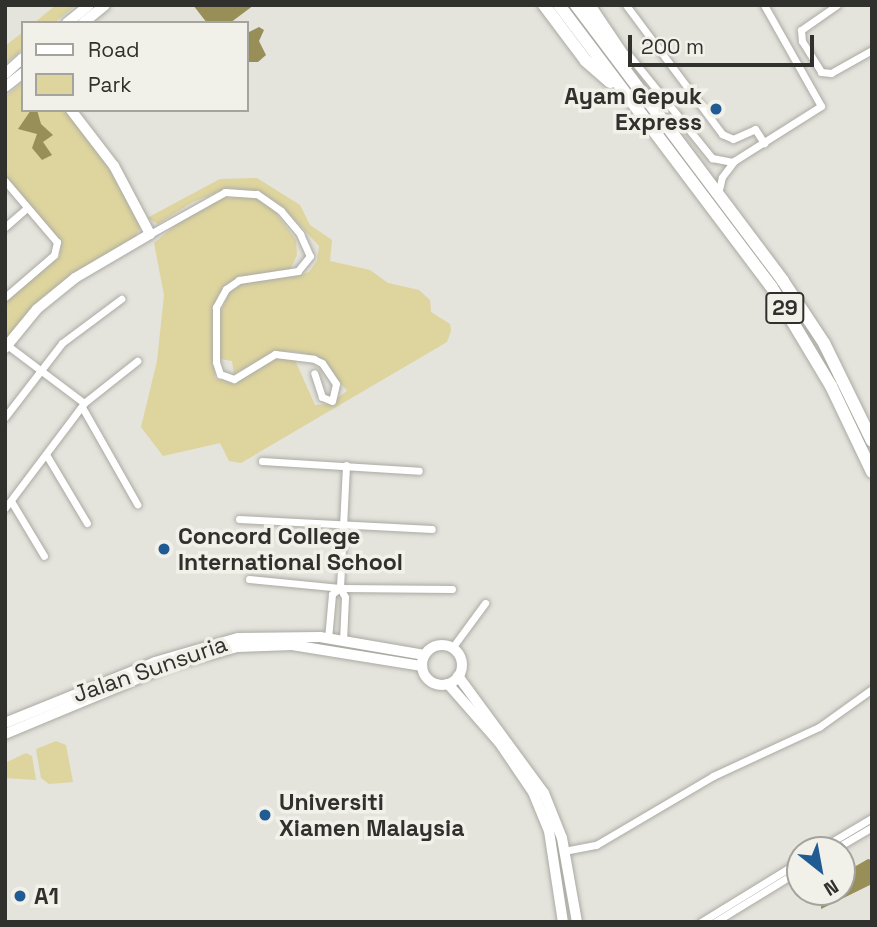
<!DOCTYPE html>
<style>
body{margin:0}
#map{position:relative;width:877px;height:927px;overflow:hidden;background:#e4e3dc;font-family:"Space Grotesk",sans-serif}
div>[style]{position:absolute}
.green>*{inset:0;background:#ddd49e}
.water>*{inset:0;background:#978e58}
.roads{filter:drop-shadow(0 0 2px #aaaaa3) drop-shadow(0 0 2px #aaaaa3)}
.street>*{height:7px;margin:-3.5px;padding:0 3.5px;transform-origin:3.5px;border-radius:3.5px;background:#fff}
.secondary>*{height:10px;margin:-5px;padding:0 5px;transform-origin:5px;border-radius:5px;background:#fff}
.secondary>.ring{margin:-5px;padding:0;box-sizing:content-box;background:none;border:10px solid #fff;border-radius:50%}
.highway>*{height:12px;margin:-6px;padding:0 6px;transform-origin:6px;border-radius:6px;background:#fff}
.dots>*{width:19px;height:19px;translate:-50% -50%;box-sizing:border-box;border:4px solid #f1f0e9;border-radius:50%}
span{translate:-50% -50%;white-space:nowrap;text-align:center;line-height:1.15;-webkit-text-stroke:7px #f1f0e9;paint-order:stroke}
.shield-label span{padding:2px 5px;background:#f1f0e9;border:2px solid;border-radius:5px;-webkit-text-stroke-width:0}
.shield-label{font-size:21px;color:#30302d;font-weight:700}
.poi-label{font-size:23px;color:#30302d;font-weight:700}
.right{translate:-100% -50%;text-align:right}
.left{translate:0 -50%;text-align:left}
.street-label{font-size:23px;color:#30302d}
.frame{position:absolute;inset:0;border:7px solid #30302d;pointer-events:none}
.legend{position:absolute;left:21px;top:21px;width:228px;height:91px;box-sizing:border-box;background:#f1f0e9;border:2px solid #a4a39e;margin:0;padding:9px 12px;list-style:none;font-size:21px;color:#30302d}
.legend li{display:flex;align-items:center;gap:14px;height:35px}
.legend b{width:35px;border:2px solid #a4a39e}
.north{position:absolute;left:786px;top:836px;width:70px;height:70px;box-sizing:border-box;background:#f1f0e9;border:2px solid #a4a39e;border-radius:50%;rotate:149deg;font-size:19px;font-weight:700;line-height:28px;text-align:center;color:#30302d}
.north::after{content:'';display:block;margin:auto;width:24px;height:32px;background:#215b93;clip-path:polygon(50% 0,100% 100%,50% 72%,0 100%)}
.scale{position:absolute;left:628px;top:35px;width:186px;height:32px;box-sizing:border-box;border:4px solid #30302d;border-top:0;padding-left:9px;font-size:21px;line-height:24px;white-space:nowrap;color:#30302d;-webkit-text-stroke:5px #f1f0e9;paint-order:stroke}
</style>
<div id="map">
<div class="green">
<div style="clip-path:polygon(56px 5px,76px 5px,54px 23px,34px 23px)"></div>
<div style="clip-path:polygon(23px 32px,23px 49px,5px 64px,5px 46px)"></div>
<div style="clip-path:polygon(23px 82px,23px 110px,66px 110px,103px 154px,140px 220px,140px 228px,135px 237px,64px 281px,5px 341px,5px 302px,60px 256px,61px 242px,5px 176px,5px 97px)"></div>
<div style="clip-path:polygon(257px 178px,300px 205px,310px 225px,332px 240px,330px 261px,370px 270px,388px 283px,419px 290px,430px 300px,431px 312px,450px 324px,451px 331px,447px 342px,241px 463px,229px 461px,220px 443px,163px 456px,141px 427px,157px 361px,164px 295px,154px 243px,183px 219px,223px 198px,253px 197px,273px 209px,296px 240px,297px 255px,290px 270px,236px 278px,218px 294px,212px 328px,215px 378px,234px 384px,279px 357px,295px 360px,315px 405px,329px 404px,347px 391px,319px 358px,297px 352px,274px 351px,234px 374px,232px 361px,220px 359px,219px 316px,230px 290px,245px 283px,297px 276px,309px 272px,317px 261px,319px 246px,283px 207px,261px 192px,228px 188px,193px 202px,158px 224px,147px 218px,220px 179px)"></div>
<div style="clip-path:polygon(56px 741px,66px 745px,73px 782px,49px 784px,41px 778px,36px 749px)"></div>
<div style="clip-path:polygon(26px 753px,32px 756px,36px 780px,5px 778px,5px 763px)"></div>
</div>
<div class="water">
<div style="clip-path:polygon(193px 5px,254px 5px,230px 23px,207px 23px)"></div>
<div style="clip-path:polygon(259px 27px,264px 30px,259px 41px,266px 55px,258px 62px,248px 62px,247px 33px)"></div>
<div style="clip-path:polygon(31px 110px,37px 110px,41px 124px,53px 135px,43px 142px,52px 155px,42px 160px,32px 148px,37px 134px,18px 129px)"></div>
<div style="clip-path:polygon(868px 859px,872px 860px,872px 884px,821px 909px,821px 892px,842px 892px,842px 874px)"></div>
</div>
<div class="roads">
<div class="street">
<div style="left:626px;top:5px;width:161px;rotate:53.3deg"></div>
<div style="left:722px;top:134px;width:12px;rotate:24deg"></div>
<div style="left:733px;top:139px;width:24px;rotate:-24deg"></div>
<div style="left:755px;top:129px;width:17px;rotate:57deg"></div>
<div style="left:837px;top:5px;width:44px;rotate:145.2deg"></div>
<div style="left:801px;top:30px;width:11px;rotate:85deg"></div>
<div style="left:802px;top:41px;width:36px;rotate:58deg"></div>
<div style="left:821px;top:72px;width:10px;rotate:6deg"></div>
<div style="left:831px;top:73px;width:47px;rotate:-29.3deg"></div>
<div style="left:628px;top:54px;width:134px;rotate:51.1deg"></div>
<div style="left:712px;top:158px;width:21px;rotate:11deg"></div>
<div style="left:5px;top:181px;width:80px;rotate:49.6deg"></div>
<div style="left:57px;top:242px;width:13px;rotate:103deg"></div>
<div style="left:54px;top:255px;width:65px;rotate:139.4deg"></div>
<div style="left:718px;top:194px;width:17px;rotate:-77deg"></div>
<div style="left:722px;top:177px;width:20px;rotate:-53deg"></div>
<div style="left:734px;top:161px;width:103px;rotate:-32.3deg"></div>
<div style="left:821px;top:106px;width:116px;rotate:-119.4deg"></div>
<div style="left:5px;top:227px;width:29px;rotate:-41deg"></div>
<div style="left:150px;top:234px;width:86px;rotate:-29.2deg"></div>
<div style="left:225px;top:192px;width:32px;rotate:4deg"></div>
<div style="left:257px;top:194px;width:29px;rotate:35deg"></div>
<div style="left:281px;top:211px;width:30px;rotate:50deg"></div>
<div style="left:300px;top:234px;width:24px;rotate:66deg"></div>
<div style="left:310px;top:256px;width:19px;rotate:129deg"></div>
<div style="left:298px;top:271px;width:60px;rotate:171.3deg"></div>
<div style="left:239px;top:280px;width:16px;rotate:145deg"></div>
<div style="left:226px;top:289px;width:21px;rotate:119deg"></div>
<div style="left:216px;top:307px;width:55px;rotate:90deg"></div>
<div style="left:216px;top:362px;width:13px;rotate:72deg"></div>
<div style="left:220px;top:374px;width:15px;rotate:20deg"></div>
<div style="left:234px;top:379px;width:48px;rotate:-31.4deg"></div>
<div style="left:275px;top:354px;width:39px;rotate:7deg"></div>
<div style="left:314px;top:359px;width:9px;rotate:27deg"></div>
<div style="left:322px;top:363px;width:25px;rotate:56deg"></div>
<div style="left:336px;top:384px;width:17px;rotate:103deg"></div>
<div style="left:332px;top:401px;width:11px;rotate:-158deg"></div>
<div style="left:322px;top:397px;width:25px;rotate:-108deg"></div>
<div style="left:7px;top:345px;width:96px;rotate:37deg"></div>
<div style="left:82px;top:407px;width:112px;rotate:60.4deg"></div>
<div style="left:5px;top:417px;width:93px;rotate:-52.4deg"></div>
<div style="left:62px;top:343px;width:74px;rotate:-36.7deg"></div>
<div style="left:47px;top:456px;width:78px;rotate:59.2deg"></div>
<div style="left:262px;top:461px;width:157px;rotate:3.6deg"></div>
<div style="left:11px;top:501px;width:64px;rotate:59deg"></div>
<div style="left:5px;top:508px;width:131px;rotate:-53deg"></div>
<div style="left:84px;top:403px;width:68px;rotate:-38.4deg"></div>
<div style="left:239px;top:519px;width:193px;rotate:3deg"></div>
<div style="left:249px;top:579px;width:91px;rotate:5.6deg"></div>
<div style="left:340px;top:588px;width:112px;rotate:0.5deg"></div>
<div style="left:328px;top:639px;width:45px;rotate:-84.9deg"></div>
<div style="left:332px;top:594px;width:10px;rotate:-37deg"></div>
<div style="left:343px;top:641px;width:44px;rotate:-87.4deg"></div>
<div style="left:345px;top:597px;width:10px;rotate:-119deg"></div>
<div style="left:340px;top:588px;width:123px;rotate:-87.2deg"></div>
<div style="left:452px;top:648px;width:56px;rotate:-53.7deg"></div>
<div style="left:818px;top:850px;width:63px;rotate:-30.7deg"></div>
<div style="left:833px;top:850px;width:45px;rotate:-30.5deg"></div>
<div style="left:564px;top:851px;width:33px;rotate:-11deg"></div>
<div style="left:596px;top:845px;width:136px;rotate:-30.5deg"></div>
<div style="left:713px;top:776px;width:117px;rotate:-24.8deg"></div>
<div style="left:819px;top:727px;width:65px;rotate:-35.6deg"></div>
<div style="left:701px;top:922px;width:116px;rotate:-31.6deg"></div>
<div style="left:715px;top:922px;width:100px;rotate:-31.5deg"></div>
</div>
<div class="secondary">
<div style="left:67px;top:23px;width:28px;rotate:-39deg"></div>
<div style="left:83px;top:23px;width:28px;rotate:-39deg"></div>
<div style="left:5px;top:74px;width:24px;rotate:-42deg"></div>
<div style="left:5px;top:87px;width:23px;rotate:-38deg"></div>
<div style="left:5px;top:348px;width:50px;rotate:-50.6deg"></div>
<div style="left:37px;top:309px;width:49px;rotate:-39.2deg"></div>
<div style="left:75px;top:278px;width:87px;rotate:-30.4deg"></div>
<div style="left:150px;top:234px;width:77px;rotate:-117.9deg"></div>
<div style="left:114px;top:166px;width:71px;rotate:-127.5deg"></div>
<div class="ring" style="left:422px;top:645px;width:30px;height:30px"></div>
<div style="left:458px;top:676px;width:145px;rotate:53.7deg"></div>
<div style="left:544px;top:793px;width:48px;rotate:68.2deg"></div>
<div style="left:562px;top:838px;width:85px;rotate:79.9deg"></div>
<div style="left:448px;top:684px;width:77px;rotate:48.7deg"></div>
<div style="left:499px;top:742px;width:60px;rotate:55.8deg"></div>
<div style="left:533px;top:792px;width:42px;rotate:67.7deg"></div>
<div style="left:549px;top:831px;width:92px;rotate:81.3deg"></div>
<div style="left:5px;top:723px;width:162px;rotate:-22.1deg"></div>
<div style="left:155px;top:662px;width:86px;rotate:-16.1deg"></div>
<div style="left:238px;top:638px;width:82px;rotate:-0.7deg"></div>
<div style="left:320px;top:637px;width:106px;rotate:9.8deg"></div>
<div style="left:5px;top:734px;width:177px;rotate:-22.6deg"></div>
<div style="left:168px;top:666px;width:72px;rotate:-15.4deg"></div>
<div style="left:237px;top:647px;width:55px;rotate:-2.1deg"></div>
<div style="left:292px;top:645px;width:132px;rotate:9.2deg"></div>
</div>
<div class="highway">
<div style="left:544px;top:5px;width:70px;rotate:53.1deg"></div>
<div style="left:586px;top:61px;width:32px;rotate:41deg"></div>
<div style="left:559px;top:5px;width:352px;rotate:53deg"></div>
<div style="left:771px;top:286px;width:117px;rotate:59deg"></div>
<div style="left:831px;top:386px;width:95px;rotate:64.5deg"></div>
<div style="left:576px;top:5px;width:345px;rotate:53.1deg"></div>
<div style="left:783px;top:281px;width:74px;rotate:56.5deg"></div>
<div style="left:824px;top:343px;width:109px;rotate:63.9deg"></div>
<div style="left:589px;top:5px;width:70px;rotate:56.1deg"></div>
</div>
</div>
<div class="dots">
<div style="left:716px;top:109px;background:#215b93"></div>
<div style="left:164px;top:549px;background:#215b93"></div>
<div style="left:265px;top:815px;background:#215b93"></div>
<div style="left:20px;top:896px;background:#215b93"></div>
</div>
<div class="shield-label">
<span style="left:785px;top:308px">29</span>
</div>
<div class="poi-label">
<span class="right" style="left:702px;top:109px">Ayam Gepuk<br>Express</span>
<span class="left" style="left:178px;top:549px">Concord College<br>International School</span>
<span class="left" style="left:279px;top:815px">Universiti<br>Xiamen Malaysia</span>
<span class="left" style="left:34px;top:896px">A1</span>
</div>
<div class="street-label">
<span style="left:150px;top:669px;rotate:-19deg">Jalan Sunsuria</span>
</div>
<div class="frame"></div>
<ul class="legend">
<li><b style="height:9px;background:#fff"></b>Road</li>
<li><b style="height:19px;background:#ddd49e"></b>Park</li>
</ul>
<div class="north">N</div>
<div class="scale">200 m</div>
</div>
